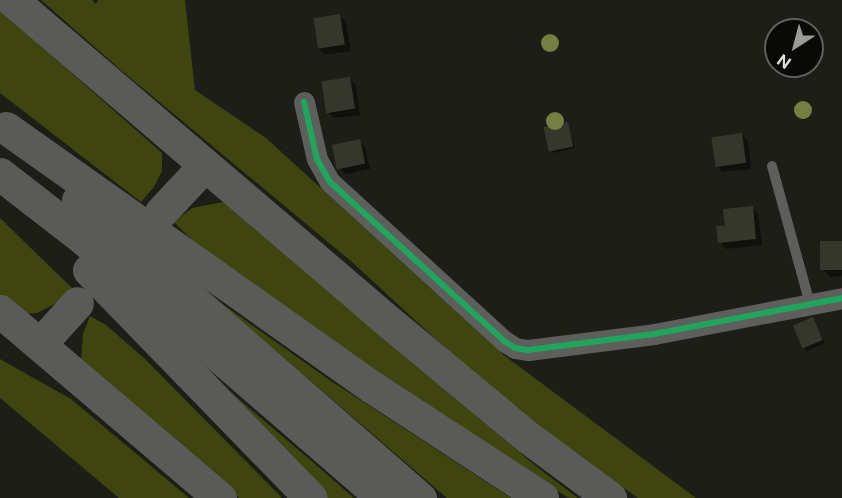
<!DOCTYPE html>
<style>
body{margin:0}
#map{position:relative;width:842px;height:498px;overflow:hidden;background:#1e1e19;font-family:"Public Sans",sans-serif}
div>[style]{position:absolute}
.green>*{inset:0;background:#3e450e}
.shadow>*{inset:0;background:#0007}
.building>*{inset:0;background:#35362c;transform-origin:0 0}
.lane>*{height:10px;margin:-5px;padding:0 5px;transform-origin:5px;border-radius:5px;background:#5e5e5c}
.street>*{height:21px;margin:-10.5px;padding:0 10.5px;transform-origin:10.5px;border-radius:10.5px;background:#5e5e5c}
.highway>*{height:33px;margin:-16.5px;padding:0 16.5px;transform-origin:16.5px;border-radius:16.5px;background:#5a5a58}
.cycleway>*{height:6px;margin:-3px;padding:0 3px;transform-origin:3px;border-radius:3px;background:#20a55d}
.trees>*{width:18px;height:18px;margin:-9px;border-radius:50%;background:#767f42}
span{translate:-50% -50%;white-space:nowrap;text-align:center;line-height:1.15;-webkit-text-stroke:5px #090a06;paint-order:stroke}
.north{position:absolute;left:764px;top:18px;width:60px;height:60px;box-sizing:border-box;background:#090a06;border:2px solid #5f605b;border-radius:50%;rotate:216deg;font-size:16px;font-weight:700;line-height:24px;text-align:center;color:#dfe0da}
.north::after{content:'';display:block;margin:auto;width:21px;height:27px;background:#9b9c96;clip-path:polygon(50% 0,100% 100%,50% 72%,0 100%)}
</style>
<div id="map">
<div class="green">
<div style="clip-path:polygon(41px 0,92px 0,96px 4px,98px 0,185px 0,195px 90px,266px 138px,505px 356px,696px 498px,638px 498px,591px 465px,480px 380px,352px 262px,122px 71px)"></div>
<div style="clip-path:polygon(0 10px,162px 153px,162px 171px,154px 187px,141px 202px,0 93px)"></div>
<div style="clip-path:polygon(223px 202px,537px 467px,578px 498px,569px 498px,506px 460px,205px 253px,174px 222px,192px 208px)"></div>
<div style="clip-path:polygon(0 218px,72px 288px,59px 302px,37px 313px,21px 314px,0 297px)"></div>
<div style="clip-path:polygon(214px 298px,331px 381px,511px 498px,447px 498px)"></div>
<div style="clip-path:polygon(90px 316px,106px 325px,145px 359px,282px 498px,239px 498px,81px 362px,83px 334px)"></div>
<div style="clip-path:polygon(181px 350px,308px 458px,354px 498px,322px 498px)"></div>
<div style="clip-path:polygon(0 359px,71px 399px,189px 498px,119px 498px,0 398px)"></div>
</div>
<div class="shadow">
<div style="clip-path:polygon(340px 16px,346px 22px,351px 51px,325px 55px,319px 49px)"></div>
<div style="clip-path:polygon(349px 78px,356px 85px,360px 115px,334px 118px,328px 112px)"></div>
<div style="clip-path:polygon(567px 124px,575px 148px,553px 153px,551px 150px)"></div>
<div style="clip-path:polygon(742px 135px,748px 141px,751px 169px,722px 172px,716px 165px)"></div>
<div style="clip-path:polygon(359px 141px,365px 147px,370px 169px,345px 174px,339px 168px)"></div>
<div style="clip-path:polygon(752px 208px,758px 214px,762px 245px,726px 249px,720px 242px)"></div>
<div style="clip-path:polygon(842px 242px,842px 276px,830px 277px,824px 270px)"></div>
<div style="clip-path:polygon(813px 319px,825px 343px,807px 351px,804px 348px)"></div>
</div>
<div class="building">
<div style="left:340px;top:14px;width:31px;height:27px;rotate:81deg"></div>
<div style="left:350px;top:77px;width:32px;height:29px;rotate:81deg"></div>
<div style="left:568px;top:122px;width:25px;height:25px;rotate:78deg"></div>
<div style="left:742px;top:133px;width:30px;height:31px;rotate:82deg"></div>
<div style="left:360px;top:139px;width:25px;height:29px;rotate:78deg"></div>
<div style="clip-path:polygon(753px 206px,756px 239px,718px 243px,716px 226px,725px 226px,723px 209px)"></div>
<div style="left:842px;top:241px;width:29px;height:22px;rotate:90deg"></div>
<div style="left:813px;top:317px;width:25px;height:22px;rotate:67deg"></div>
</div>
<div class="lane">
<div style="left:772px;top:166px;width:143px;rotate:74.6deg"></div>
</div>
<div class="street">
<div style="left:304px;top:102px;width:58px;rotate:77.2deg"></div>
<div style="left:317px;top:159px;width:26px;rotate:61deg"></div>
<div style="left:330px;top:182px;width:236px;rotate:42.4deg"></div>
<div style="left:504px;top:341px;width:13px;rotate:32deg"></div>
<div style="left:515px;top:348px;width:13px;rotate:9deg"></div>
<div style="left:528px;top:350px;width:127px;rotate:-7.2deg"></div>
<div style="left:654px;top:334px;width:191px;rotate:-10.8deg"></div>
</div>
<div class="highway">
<div style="left:12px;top:0;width:480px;rotate:40.5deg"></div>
<div style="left:377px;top:312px;width:197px;rotate:39.7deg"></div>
<div style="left:529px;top:438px;width:101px;rotate:36.5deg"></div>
<div style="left:6px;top:128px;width:448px;rotate:35.3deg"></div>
<div style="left:372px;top:387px;width:203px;rotate:33.1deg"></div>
<div style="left:0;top:174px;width:108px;rotate:37.8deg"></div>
<div style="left:85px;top:240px;width:394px;rotate:40.9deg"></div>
<div style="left:78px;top:200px;width:454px;rotate:41.1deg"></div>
<div style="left:161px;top:212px;width:64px;rotate:-46.9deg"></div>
<div style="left:89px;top:270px;width:318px;rotate:45.8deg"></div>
<div style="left:0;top:311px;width:289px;rotate:40.4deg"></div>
<div style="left:40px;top:344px;width:55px;rotate:-47.9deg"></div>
</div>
<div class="cycleway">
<div style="left:304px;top:102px;width:58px;rotate:77.2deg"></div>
<div style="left:317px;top:159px;width:26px;rotate:61deg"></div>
<div style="left:330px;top:182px;width:236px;rotate:42.4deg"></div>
<div style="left:504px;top:341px;width:13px;rotate:32deg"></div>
<div style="left:515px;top:348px;width:13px;rotate:9deg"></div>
<div style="left:528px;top:350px;width:127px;rotate:-7.2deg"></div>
<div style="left:654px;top:334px;width:191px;rotate:-10.8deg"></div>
</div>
<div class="trees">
<div style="left:550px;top:43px"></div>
<div style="left:803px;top:110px"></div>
<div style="left:555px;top:121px"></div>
</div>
<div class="north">N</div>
</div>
